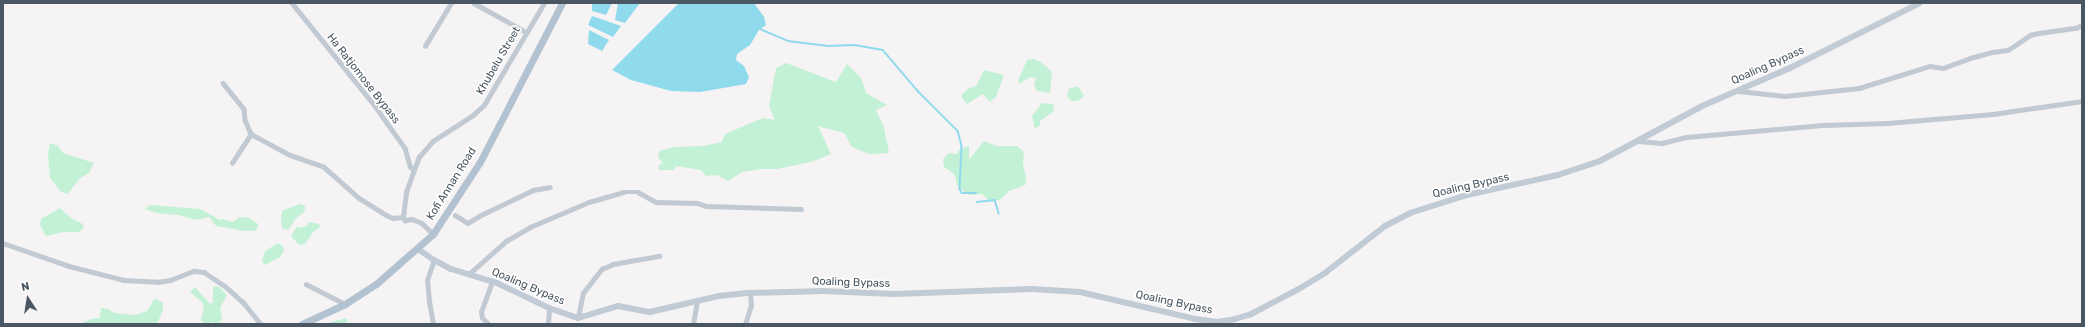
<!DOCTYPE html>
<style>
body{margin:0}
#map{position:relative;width:2085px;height:327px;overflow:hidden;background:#f5f3f3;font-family:Rubik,sans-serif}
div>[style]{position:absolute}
.green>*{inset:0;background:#c3f1d5}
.water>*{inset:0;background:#90daee}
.stream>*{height:1.5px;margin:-0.75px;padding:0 0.75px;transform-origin:0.75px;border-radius:0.75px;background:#90daee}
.minor>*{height:4.5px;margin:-2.25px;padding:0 2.25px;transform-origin:2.25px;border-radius:2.25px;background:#c1cad2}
.secondary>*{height:6px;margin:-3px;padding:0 3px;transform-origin:3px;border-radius:3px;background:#c1cbd6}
.primary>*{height:7px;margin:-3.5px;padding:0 3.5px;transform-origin:3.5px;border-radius:3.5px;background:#b3c2d1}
span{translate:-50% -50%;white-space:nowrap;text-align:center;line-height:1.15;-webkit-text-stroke:3.5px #fff;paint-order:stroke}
.street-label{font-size:11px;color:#4a5661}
.frame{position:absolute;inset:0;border:4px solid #4a5661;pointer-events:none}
.north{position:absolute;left:8px;top:279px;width:40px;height:40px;-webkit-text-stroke:3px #fff;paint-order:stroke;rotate:348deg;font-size:11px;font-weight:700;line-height:16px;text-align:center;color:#4a5661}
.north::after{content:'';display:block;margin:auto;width:14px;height:18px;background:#4a5661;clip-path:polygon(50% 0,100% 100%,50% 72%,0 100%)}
</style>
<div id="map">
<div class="green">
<div style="clip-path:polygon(1034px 59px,1042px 63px,1052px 72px,1050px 93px,1037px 91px,1034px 84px,1036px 78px,1030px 77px,1019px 84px,1018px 81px,1027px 60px)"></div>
<div style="clip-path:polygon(786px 63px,836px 82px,847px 64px,861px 78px,866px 93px,887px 105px,876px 110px,884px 127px,889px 153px,869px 154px,852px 147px,844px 133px,818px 126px,831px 154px,811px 162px,777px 169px,761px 169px,742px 172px,728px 181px,717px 175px,706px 176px,701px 170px,682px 167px,676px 166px,674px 170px,659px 170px,659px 165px,663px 163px,658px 157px,659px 151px,674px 147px,703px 146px,722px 142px,725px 134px,763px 118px,775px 120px,769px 106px,776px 68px)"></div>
<div style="clip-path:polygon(984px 70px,1004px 75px,996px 97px,990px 102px,983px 94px,967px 104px,962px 98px,962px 94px,969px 88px,976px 86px)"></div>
<div style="clip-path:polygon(1078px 86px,1084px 96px,1078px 101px,1071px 101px,1067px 96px,1069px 89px)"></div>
<div style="clip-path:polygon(1042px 103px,1054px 104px,1053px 112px,1040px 121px,1040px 125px,1035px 129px,1032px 116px)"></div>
<div style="clip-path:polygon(984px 141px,996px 146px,1017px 146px,1024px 152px,1023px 163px,1026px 178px,1025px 185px,1009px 191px,1000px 200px,988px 200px,982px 194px,969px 195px,957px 186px,956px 178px,953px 173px,944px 167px,943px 159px,949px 153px,957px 154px,959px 150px,969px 146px,969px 160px)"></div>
<div style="clip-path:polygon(50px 143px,58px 146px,63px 153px,94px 163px,89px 173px,80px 178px,68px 194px,61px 192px,50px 178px,48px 154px)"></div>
<div style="clip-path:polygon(301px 204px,305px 206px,305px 210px,302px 214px,297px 217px,288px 230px,282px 228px,281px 215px,283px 210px)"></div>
<div style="clip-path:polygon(150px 205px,200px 209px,220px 220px,223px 219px,232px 222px,240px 217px,250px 218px,258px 224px,258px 228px,254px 231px,244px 231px,216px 226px,209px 217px,197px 220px,178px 215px,157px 213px,145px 209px)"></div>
<div style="clip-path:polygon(60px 208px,71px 218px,83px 224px,83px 229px,78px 232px,64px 232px,46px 236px,40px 225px,41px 219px)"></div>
<div style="clip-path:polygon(309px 222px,319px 224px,320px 227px,313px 232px,305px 244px,299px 245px,291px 236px,297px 226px,300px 228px,307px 226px)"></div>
<div style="clip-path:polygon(278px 243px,283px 246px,284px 251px,280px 257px,265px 265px,262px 262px,265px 251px)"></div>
<div style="clip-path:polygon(218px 286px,227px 295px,220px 308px,222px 319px,219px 324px,211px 322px,205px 324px,201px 320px,204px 307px,202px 302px,190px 292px,195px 287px,210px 304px,213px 302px,213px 287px)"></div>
<div style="clip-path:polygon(155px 298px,163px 303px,163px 310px,157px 324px,80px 324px,91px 319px,100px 318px,101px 308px,108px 309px,114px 313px,135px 315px,147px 311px)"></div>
<div style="clip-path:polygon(346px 318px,348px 321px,343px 324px,325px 324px)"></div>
</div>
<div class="water">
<div style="clip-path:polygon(592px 3px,612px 3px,606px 15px,592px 11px)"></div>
<div style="clip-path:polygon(618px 3px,640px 3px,625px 23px,615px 20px)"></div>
<div style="clip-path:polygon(679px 3px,754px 3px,764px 17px,766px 25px,759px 30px,750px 45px,737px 54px,736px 60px,744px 66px,749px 77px,746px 84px,700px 92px,671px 91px,631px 80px,612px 70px)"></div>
<div style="clip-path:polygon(592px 16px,621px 26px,613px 37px,588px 25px)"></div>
<div style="clip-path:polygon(589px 30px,609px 40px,602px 51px,588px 44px)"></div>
</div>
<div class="stream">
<div style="left:758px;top:28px;width:33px;rotate:23deg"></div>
<div style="left:788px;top:41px;width:39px;rotate:7deg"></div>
<div style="left:827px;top:46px;width:28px;rotate:-2deg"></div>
<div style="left:855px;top:45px;width:28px;rotate:10deg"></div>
<div style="left:883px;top:50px;width:54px;rotate:49.5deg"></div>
<div style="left:918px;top:91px;width:57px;rotate:45deg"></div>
<div style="left:958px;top:131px;width:16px;rotate:75deg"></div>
<div style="left:962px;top:146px;width:43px;rotate:92.7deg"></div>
<div style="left:960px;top:189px;width:4px;rotate:63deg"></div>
<div style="left:962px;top:193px;width:14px"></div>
<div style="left:977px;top:202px;width:18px;rotate:-6deg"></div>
<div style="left:995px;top:200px;width:14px;rotate:73deg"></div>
</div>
<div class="minor">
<div style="left:292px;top:3px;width:132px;rotate:51.1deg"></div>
<div style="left:375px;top:106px;width:52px;rotate:54.5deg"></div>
<div style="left:405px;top:148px;width:19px;rotate:74deg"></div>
<div style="left:410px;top:166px;width:4px;rotate:45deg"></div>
<div style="left:474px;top:3px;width:60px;rotate:29.1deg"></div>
<div style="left:425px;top:46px;width:50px;rotate:-58.8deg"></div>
<div style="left:223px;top:83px;width:33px;rotate:51deg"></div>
<div style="left:244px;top:109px;width:11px;rotate:85deg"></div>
<div style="left:245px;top:120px;width:15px;rotate:67deg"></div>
<div style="left:251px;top:134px;width:44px;rotate:28.3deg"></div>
<div style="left:290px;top:155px;width:36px;rotate:19deg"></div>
<div style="left:324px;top:167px;width:47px;rotate:41.5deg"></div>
<div style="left:359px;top:198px;width:32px;rotate:32deg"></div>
<div style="left:386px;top:215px;width:8px;rotate:23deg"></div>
<div style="left:393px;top:218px;width:10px;rotate:-6deg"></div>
<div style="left:403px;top:217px;width:4px;rotate:56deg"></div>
<div style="left:405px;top:220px;width:7px;rotate:-8deg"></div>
<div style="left:412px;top:219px;width:11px;rotate:22deg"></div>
<div style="left:422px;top:223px;width:16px;rotate:45deg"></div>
<div style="left:1739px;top:91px;width:46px;rotate:6.2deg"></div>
<div style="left:1785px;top:96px;width:74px;rotate:-6.2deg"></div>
<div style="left:1859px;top:88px;width:74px;rotate:-17.2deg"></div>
<div style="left:1930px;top:66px;width:13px;rotate:9deg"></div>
<div style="left:1943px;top:68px;width:29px;rotate:-20deg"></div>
<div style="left:1970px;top:58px;width:24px;rotate:-15deg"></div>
<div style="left:1993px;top:52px;width:15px;rotate:-8deg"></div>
<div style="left:2008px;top:50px;width:27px;rotate:-34deg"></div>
<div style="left:2030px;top:35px;width:9px;rotate:-13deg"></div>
<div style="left:2039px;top:33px;width:37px;rotate:-8deg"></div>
<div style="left:2076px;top:28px;width:7px;rotate:-27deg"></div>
<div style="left:1638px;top:141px;width:24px;rotate:5deg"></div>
<div style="left:1662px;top:143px;width:25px;rotate:-14deg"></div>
<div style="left:1686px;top:137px;width:139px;rotate:-5deg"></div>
<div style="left:1824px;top:125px;width:64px;rotate:-1.8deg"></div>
<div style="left:1888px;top:123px;width:105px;rotate:-4.9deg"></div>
<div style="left:1993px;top:114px;width:90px;rotate:-8.3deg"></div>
<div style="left:232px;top:163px;width:35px;rotate:-57deg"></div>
<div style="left:455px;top:215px;width:15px;rotate:32deg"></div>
<div style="left:468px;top:223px;width:13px;rotate:-32deg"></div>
<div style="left:479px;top:216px;width:60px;rotate:-25.7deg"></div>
<div style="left:533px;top:190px;width:17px;rotate:-10deg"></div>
<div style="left:403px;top:217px;width:25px;rotate:-83deg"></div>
<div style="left:406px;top:192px;width:37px;rotate:-70deg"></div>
<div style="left:419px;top:157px;width:21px;rotate:-49deg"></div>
<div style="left:433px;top:141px;width:48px;rotate:-33deg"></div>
<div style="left:473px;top:115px;width:15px;rotate:-42deg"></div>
<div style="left:484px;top:105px;width:118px;rotate:-59.5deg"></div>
<div style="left:3px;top:243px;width:70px;rotate:19.2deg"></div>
<div style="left:69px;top:266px;width:57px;rotate:14.3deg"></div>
<div style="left:124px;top:280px;width:34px;rotate:3deg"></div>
<div style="left:158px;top:282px;width:12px;rotate:-9deg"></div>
<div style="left:170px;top:280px;width:26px;rotate:-21deg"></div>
<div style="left:194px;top:271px;width:10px;rotate:6deg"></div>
<div style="left:204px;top:272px;width:25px;rotate:34deg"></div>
<div style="left:225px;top:286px;width:24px;rotate:42deg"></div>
<div style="left:243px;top:302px;width:28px;rotate:51deg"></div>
<div style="left:469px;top:274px;width:50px;rotate:-41.7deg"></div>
<div style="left:506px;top:241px;width:28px;rotate:-30deg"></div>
<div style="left:530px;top:227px;width:64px;rotate:-23deg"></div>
<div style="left:589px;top:202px;width:36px;rotate:-16deg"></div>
<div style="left:624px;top:192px;width:14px"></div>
<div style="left:638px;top:192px;width:21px;rotate:29deg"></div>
<div style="left:656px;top:202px;width:41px;rotate:1.4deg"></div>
<div style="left:697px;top:203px;width:9px;rotate:18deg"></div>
<div style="left:706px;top:206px;width:95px;rotate:1.8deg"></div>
<div style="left:306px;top:284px;width:44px;rotate:27.1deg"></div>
<div style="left:578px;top:318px;width:25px;rotate:-79deg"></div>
<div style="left:583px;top:293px;width:31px;rotate:-52deg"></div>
<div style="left:602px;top:269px;width:12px;rotate:-24deg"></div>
<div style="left:613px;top:264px;width:47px;rotate:-9.9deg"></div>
<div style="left:433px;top:324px;width:22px;rotate:-100deg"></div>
<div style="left:429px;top:302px;width:22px;rotate:-95deg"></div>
<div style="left:427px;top:280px;width:21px;rotate:-71deg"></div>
<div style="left:488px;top:324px;width:8px;rotate:-135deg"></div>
<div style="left:482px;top:318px;width:6px;rotate:-99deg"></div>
<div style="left:481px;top:312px;width:33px;rotate:-70deg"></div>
<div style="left:548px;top:324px;width:16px;rotate:-86deg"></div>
<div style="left:693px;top:324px;width:22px;rotate:-80deg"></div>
<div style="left:745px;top:324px;width:19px;rotate:-72deg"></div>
<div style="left:751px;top:306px;width:13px;rotate:-94deg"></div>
</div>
<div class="secondary">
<div style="left:418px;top:249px;width:19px;rotate:35deg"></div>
<div style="left:434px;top:260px;width:19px;rotate:28deg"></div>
<div style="left:451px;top:269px;width:48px;rotate:16.9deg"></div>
<div style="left:497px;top:283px;width:58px;rotate:25.7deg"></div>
<div style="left:549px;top:308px;width:31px;rotate:19deg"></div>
<div style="left:578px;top:318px;width:42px;rotate:-16.7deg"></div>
<div style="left:618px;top:306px;width:33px;rotate:11deg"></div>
<div style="left:650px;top:312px;width:71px;rotate:-13.1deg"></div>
<div style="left:719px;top:296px;width:31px;rotate:-6deg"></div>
<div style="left:750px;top:293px;width:73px;rotate:-1.6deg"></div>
<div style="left:823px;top:291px;width:71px;rotate:2.4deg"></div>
<div style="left:894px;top:294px;width:138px;rotate:-2.1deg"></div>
<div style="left:1032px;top:289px;width:48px;rotate:3.6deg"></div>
<div style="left:1080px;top:292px;width:118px;rotate:13.2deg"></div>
<div style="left:1195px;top:319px;width:22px;rotate:8deg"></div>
<div style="left:1217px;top:322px;width:18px;rotate:-9deg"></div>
<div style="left:1235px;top:319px;width:17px;rotate:-17deg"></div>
<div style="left:1251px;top:314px;width:52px;rotate:-27.6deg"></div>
<div style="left:1297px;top:290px;width:33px;rotate:-31deg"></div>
<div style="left:1325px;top:273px;width:76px;rotate:-38.1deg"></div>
<div style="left:1385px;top:226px;width:28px;rotate:-27deg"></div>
<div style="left:1410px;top:213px;width:60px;rotate:-17.5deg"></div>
<div style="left:1467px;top:195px;width:93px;rotate:-12.4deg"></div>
<div style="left:1558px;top:175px;width:44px;rotate:-18.4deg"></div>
<div style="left:1600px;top:161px;width:116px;rotate:-28.3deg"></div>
<div style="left:1702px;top:106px;width:96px;rotate:-23.4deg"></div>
<div style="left:1790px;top:68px;width:145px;rotate:-26.6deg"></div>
</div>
<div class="primary">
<div style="left:302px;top:324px;width:47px;rotate:-24.9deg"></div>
<div style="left:345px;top:304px;width:37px;rotate:-33deg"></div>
<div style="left:376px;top:284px;width:76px;rotate:-41.3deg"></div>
<div style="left:433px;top:234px;width:86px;rotate:-56.9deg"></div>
<div style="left:480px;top:162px;width:179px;rotate:-62.7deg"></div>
</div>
<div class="street-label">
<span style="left:499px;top:61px;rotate:-60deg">Khubelu Street</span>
<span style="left:1768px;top:66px;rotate:-24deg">Qoaling Bypass</span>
<span style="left:363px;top:79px;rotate:52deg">Ha Ratjomose Bypass</span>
<span style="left:452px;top:184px;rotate:-58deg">Kofi Annan Road</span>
<span style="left:1471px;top:186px;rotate:-13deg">Qoaling Bypass</span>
<span style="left:851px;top:283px;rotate:2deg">Qoaling Bypass</span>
<span style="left:528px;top:287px;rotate:23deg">Qoaling Bypass</span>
<span style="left:1174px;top:303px;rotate:12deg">Qoaling Bypass</span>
</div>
<div class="frame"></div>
<div class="north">N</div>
</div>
